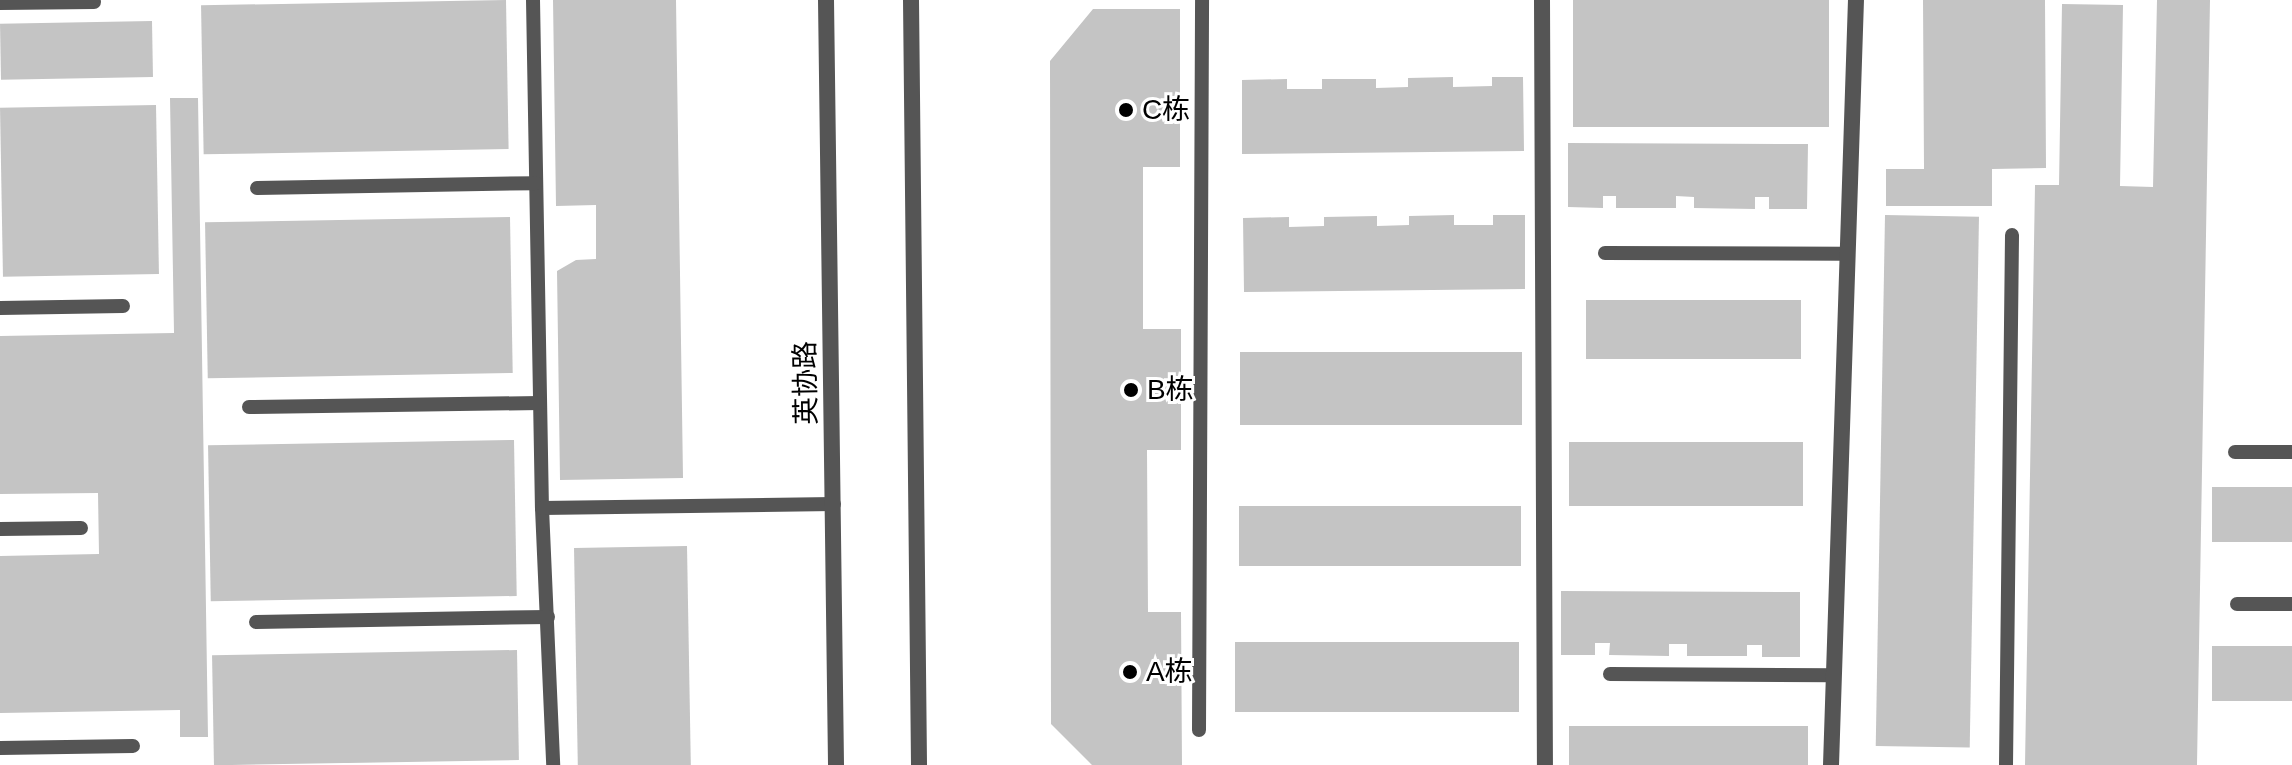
<!DOCTYPE html>
<meta charset="utf-8">
<style>
body{margin:0}
#map{position:relative;width:2292px;height:765px;overflow:hidden;background:#fff;font-family:Arial,"Noto Sans SC",sans-serif}
div>[style]{position:absolute}
.building>*{inset:0;background:#c4c4c4;transform-origin:0 0}
.service>*{height:14px;margin:-7px;padding:0 7px;transform-origin:7px;border-radius:7px;background:#555}
.minor>*{height:16px;margin:-8px;padding:0 8px;transform-origin:8px;border-radius:8px;background:#555}
.tertiary>*{height:16px;margin:-8px;padding:0 8px;transform-origin:8px;border-radius:8px;background:#555}
.dots>*{width:22px;height:22px;translate:-50% -50%;box-sizing:border-box;border:4px solid #fff;border-radius:50%}
span{translate:-50% -50%;white-space:nowrap;text-align:center;line-height:1.15;-webkit-text-stroke:6px #fff;paint-order:stroke}
.poi-label{font-size:28px;color:#000}
.left{translate:0 -50%;text-align:left}
.street-label{font-size:28px;color:#000}
</style>
<div id="map">
<div class="building">
<div style="left:506px;top:0;width:149px;height:305px;rotate:89deg"></div>
<div style="clip-path:polygon(553px 0,676px 0,683px 478px,560px 480px,557px 271px,576px 260px,596px 259px,596px 205px,556px 206px)"></div>
<div style="left:1573px;top:0;width:256px;height:127px"></div>
<div style="clip-path:polygon(1923px 0,2045px 0,2046px 168px,1992px 169px,1992px 206px,1886px 206px,1886px 169px,1924px 169px)"></div>
<div style="clip-path:polygon(2157px 0,2210px 0,2197px 765px,2025px 765px,2035px 185px,2059px 185px,2062px 4px,2123px 5px,2120px 186px,2153px 187px)"></div>
<div style="clip-path:polygon(1093px 9px,1180px 9px,1180px 167px,1143px 167px,1143px 329px,1181px 329px,1181px 450px,1147px 450px,1148px 612px,1181px 612px,1182px 765px,1092px 765px,1051px 724px,1050px 61px)"></div>
<div style="left:152px;top:21px;width:56px;height:152px;rotate:89deg"></div>
<div style="clip-path:polygon(1453px 77px,1453px 87px,1492px 86px,1492px 77px,1523px 77px,1524px 151px,1242px 154px,1242px 80px,1287px 79px,1287px 89px,1322px 89px,1322px 79px,1376px 79px,1376px 88px,1408px 87px,1408px 78px)"></div>
<div style="clip-path:polygon(170px 98px,198px 98px,208px 737px,180px 737px,180px 710px,0 713px,0 556px,99px 554px,98px 493px,0 494px,0 336px,174px 333px)"></div>
<div style="left:156px;top:105px;width:169px;height:156px;rotate:89deg"></div>
<div style="clip-path:polygon(1568px 143px,1808px 144px,1807px 209px,1769px 209px,1769px 197px,1755px 197px,1755px 209px,1694px 208px,1694px 197px,1676px 196px,1676px 208px,1616px 208px,1616px 196px,1603px 196px,1603px 208px,1568px 207px)"></div>
<div style="clip-path:polygon(1454px 215px,1454px 225px,1493px 225px,1493px 215px,1525px 215px,1525px 289px,1244px 292px,1243px 218px,1289px 217px,1289px 227px,1324px 226px,1324px 217px,1377px 216px,1377px 226px,1409px 225px,1409px 216px)"></div>
<div style="left:1885px;top:215px;width:94px;height:531px;rotate:1deg"></div>
<div style="left:510px;top:217px;width:156px;height:305px;rotate:89deg"></div>
<div style="left:1586px;top:300px;width:215px;height:59px"></div>
<div style="left:1240px;top:352px;width:282px;height:73px"></div>
<div style="left:514px;top:440px;width:156px;height:306px;rotate:89deg"></div>
<div style="left:1569px;top:442px;width:234px;height:64px"></div>
<div style="left:2212px;top:487px;width:80px;height:55px"></div>
<div style="left:1239px;top:506px;width:282px;height:60px"></div>
<div style="left:687px;top:546px;width:219px;height:113px;rotate:89deg"></div>
<div style="clip-path:polygon(1561px 591px,1800px 592px,1800px 657px,1762px 657px,1762px 645px,1747px 645px,1747px 656px,1687px 656px,1687px 644px,1669px 644px,1669px 656px,1609px 655px,1610px 643px,1595px 643px,1595px 655px,1561px 655px)"></div>
<div style="left:1235px;top:642px;width:284px;height:70px"></div>
<div style="left:2212px;top:646px;width:80px;height:55px"></div>
<div style="left:517px;top:650px;width:110px;height:305px;rotate:89deg"></div>
<div style="left:1569px;top:726px;width:239px;height:39px"></div>
</div>
<div class="service">
<div style="left:533px;top:0;width:508px;rotate:88.99deg"></div>
<div style="left:542px;top:508px;width:257px;rotate:87.5deg"></div>
<div style="left:0;top:3px;width:94px;rotate:-0.6deg"></div>
<div style="left:257px;top:188px;width:279px;rotate:-1deg"></div>
<div style="left:1605px;top:253px;width:242px;rotate:0.2deg"></div>
<div style="left:0;top:308px;width:123px;rotate:-0.9deg"></div>
<div style="left:249px;top:407px;width:291px;rotate:-0.8deg"></div>
<div style="left:2235px;top:452px;width:57px"></div>
<div style="left:542px;top:508px;width:292px;rotate:-0.8deg"></div>
<div style="left:0;top:529px;width:81px;rotate:-0.7deg"></div>
<div style="left:2237px;top:604px;width:55px"></div>
<div style="left:256px;top:622px;width:292px;rotate:-1deg"></div>
<div style="left:1610px;top:674px;width:223px;rotate:0.3deg"></div>
<div style="left:1199px;top:730px;width:730px;rotate:-89.76deg"></div>
<div style="left:0;top:748px;width:133px;rotate:-0.9deg"></div>
<div style="left:2006px;top:765px;width:530px;rotate:-89.35deg"></div>
</div>
<div class="minor">
<div style="left:1542px;top:0;width:765px;rotate:89.78deg"></div>
<div style="left:1831px;top:765px;width:765px;rotate:-88.13deg"></div>
</div>
<div class="tertiary">
<div style="left:826px;top:0;width:765px;rotate:89.25deg"></div>
<div style="left:911px;top:0;width:765px;rotate:89.4deg"></div>
</div>
<div class="dots">
<div style="left:1126px;top:110px;background:#000"></div>
<div style="left:1131px;top:390px;background:#000"></div>
<div style="left:1130px;top:672px;background:#000"></div>
</div>
<div class="poi-label">
<span class="left" style="left:1142px;top:110px">C栋</span>
<span class="left" style="left:1147px;top:390px">B栋</span>
<span class="left" style="left:1146px;top:672px">A栋</span>
</div>
<div class="street-label">
<span style="left:806px;top:383px;rotate:-91deg">英协路</span>
</div>
</div>
